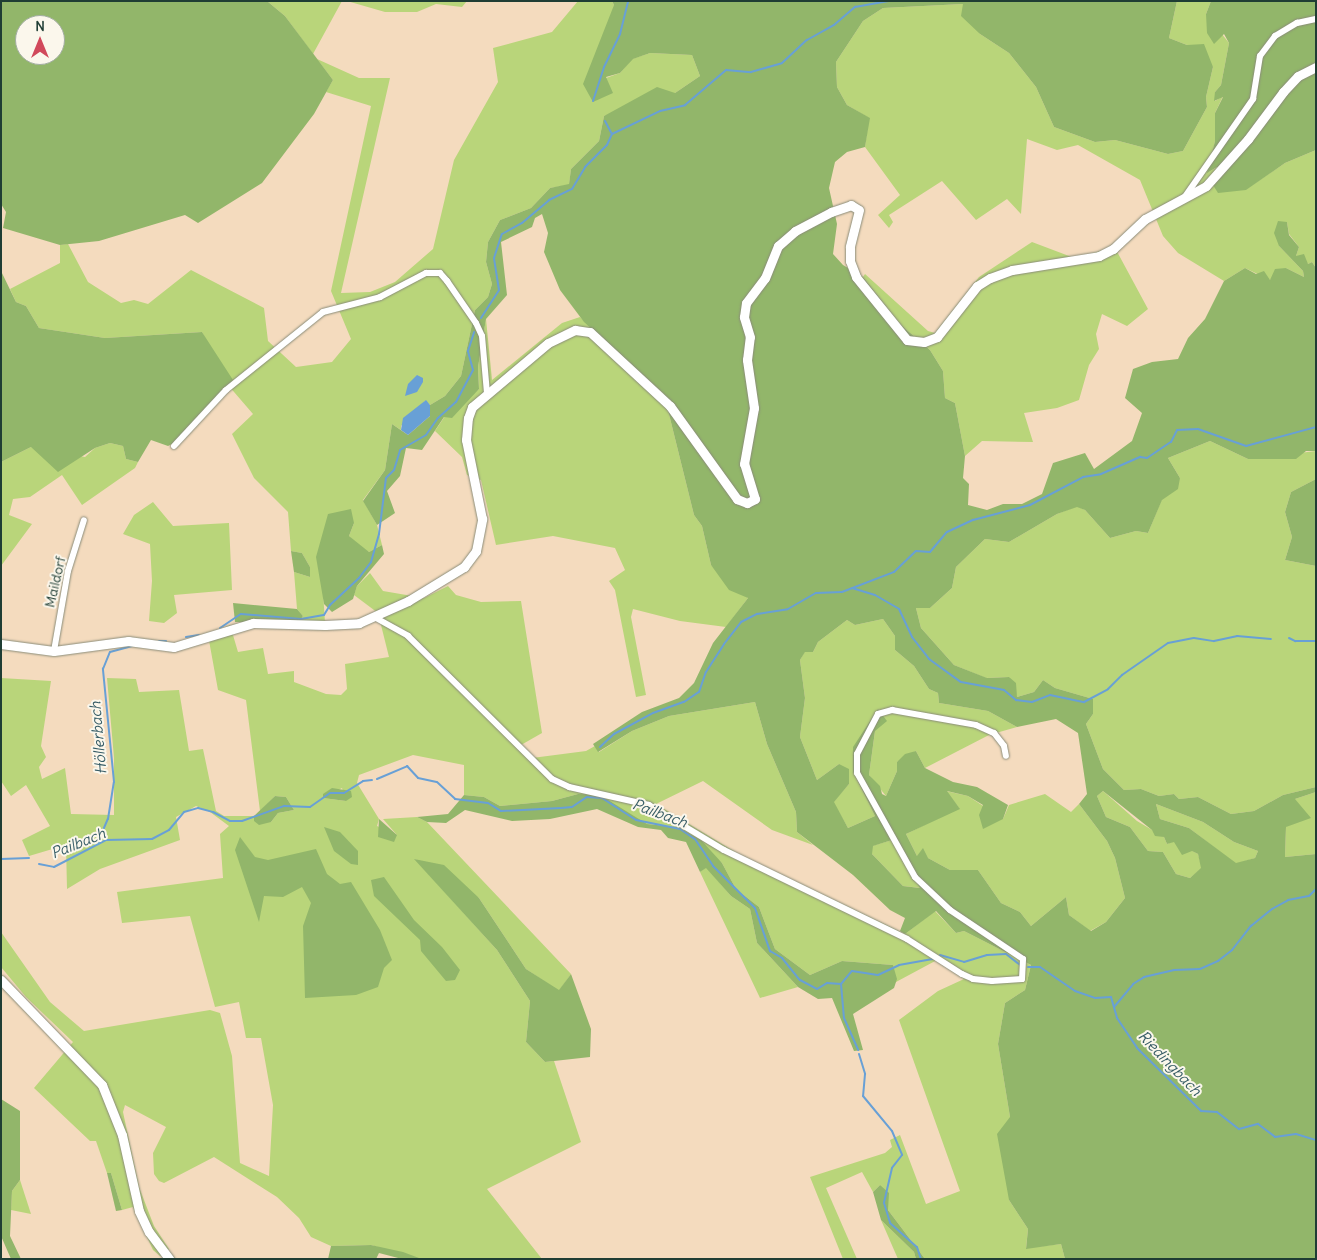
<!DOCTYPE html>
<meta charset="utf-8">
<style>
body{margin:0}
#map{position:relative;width:1317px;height:1260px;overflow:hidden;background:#f4dbbe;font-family:Delius,sans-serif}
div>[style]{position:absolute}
.green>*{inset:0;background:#b9d57a}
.forest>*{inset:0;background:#92b66a}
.water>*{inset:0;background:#68a0d6}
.stream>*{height:2px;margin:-1px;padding:0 1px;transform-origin:1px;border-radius:1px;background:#68a0d6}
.roads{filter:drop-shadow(0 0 1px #8a8c79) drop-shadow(0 0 1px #8a8c79)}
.minor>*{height:6px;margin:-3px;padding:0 3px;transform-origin:3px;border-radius:3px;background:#fff}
.tertiary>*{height:9px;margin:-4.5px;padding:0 4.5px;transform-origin:4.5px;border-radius:4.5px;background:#fff}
.secondary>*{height:9px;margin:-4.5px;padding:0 4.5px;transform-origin:4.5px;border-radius:4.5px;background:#fff}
span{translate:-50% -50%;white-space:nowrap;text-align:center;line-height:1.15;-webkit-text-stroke:4px #fbf7ec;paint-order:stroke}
.street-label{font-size:14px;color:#1f3d34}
.water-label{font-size:15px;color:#355b65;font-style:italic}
.frame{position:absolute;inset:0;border:2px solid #1f3d34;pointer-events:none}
.north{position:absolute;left:15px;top:15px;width:50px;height:50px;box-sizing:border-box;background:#fbf7ec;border:1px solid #a3ada2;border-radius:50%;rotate:0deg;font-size:14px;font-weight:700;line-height:20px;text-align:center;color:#1f3d34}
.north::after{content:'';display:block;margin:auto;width:18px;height:22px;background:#d1495b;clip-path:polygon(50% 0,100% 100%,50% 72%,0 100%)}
</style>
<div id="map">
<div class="green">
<div style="clip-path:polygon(267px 1px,342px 1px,313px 54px,285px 16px)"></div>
<div style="clip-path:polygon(347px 1px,467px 1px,462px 7px,436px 4px,417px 12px,385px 12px)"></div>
<div style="clip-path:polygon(578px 1px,612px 1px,614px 5px,606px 78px,620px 73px,632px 59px,650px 53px,692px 55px,700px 76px,675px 93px,604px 116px,599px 141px,571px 169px,569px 185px,550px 188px,531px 208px,500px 220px,488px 242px,486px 262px,492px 284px,488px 297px,475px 310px,461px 376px,445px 396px,430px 405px,425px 401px,401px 426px,401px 430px,392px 424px,385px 470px,363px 500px,377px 525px,382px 545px,369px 552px,358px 547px,349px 536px,354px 523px,317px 557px,322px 576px,325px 623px,299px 622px,303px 616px,297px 609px,294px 572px,310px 577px,310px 567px,302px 553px,291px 551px,288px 512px,254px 478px,232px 434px,253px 414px,228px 385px,202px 332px,105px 338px,39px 328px,26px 306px,16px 302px,10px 289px,60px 263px,60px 245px,68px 244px,88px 282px,121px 303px,134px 300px,148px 304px,191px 270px,264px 308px,268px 341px,296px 367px,332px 362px,351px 339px,331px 291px,371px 106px,326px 92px,333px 80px,317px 59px,359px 78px,390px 78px,341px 293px,370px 292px,395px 282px,433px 249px,454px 160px,498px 82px,493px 48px,552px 32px)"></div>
<div style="clip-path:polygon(1177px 1px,1211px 1px,1206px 14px,1229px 43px,1221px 85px,1215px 92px,1215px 101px,1223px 96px,1215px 113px,1215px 141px,1208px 172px,1218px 167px,1245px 190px,1285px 163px,1316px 150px,1316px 268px,1312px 262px,1308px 264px,1296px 256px,1299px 247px,1289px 234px,1287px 222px,1279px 246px,1303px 271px,1304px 277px,1286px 268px,1270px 280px,1245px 268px,1224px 281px,1178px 253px,1163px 236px,1140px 180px,1078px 145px,1057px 150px,1027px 139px,1021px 214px,1007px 199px,976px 220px,942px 181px,889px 215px,893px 222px,889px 228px,878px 215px,900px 195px,865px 147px,869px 118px,847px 105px,837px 87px,836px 62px,863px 21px,883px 8px,963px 4px,980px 34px,1009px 53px,1036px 87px,1054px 127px,1095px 142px,1115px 140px,1168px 154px,1183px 151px,1207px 107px,1206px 97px,1213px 67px,1187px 45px,1169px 38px)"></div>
<div style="clip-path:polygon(1032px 242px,1077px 259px,1114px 246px,1148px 309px,1127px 326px,1102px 314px,1096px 334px,1099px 349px,1089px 365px,1079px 400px,1057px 408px,1024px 413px,1033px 442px,982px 441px,965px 456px,955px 403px,945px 398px,943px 371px,930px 350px,901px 325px,863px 277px,865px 274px,928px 331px,935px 333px,979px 277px)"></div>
<div style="clip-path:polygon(580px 317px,664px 394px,694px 515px,702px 526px,711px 565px,748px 598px,726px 627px,680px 621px,633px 609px,631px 617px,646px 695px,636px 697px,615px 590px,609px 581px,625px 570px,615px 548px,553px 536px,496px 545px,481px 480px,467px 475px,462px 457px,435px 431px,445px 416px,479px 389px,478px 367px,486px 319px,492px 380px,562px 323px)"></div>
<div style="clip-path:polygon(1210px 441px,1248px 459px,1316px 451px,1316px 479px,1291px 492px,1285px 512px,1292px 537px,1285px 560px,1316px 566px,1316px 787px,1283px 795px,1254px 811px,1231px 814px,1198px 797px,1179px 799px,1174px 794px,1159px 796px,1141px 789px,1124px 790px,1103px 769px,1086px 724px,1093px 714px,1093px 699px,1055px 688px,1043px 680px,1034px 692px,1017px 697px,1009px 677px,986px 678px,954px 665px,921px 628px,916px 608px,930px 608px,952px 588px,956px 567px,985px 539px,1009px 542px,1057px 514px,1077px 506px,1085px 510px,1110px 538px,1136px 531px,1148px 533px,1162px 499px,1180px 478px,1168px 458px)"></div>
<div style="clip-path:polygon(110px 443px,123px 446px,126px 459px,138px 462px,135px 468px,82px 505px,62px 475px,30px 497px,13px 499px,9px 515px,32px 524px,1px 566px,1px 462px,31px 447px,85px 457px,95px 448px)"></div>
<div style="clip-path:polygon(153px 502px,173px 526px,229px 523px,232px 590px,174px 595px,177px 613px,164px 623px,149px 621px,152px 581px,150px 544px,123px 534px,134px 515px)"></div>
<div style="clip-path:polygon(evenodd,370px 573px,383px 591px,424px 598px,448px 586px,456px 595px,481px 602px,521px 601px,542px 733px,521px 745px,532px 758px,586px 751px,595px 746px,599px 752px,632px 731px,669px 716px,755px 702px,767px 744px,796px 812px,797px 832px,813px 845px,772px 830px,703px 781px,656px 804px,742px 856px,905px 934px,935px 911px,956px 933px,964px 931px,1031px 965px,1025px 990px,1005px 1003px,998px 1044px,1010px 1117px,1009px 1200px,1028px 1229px,1026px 1248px,1061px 1244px,1065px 1259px,925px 1259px,888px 1210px,880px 1185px,873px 1192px,862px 1172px,826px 1188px,857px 1259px,843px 1259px,810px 1177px,885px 1153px,892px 1147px,890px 1140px,900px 1135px,926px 1204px,960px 1191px,899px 1020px,938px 991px,964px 979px,937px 960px,896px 982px,893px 965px,842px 961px,810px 975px,775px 949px,759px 907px,736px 889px,722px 863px,677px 827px,647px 824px,578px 794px,552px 801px,500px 806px,484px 797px,464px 795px,464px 765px,413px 755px,359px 775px,357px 783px,379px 819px,377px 826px,397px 835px,383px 819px,417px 817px,427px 822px,571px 974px,559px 991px,526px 969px,479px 898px,415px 859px,497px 950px,530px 1001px,526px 1042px,545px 1062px,554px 1061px,581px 1142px,487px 1189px,542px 1259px,418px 1259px,371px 1245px,331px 1246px,311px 1237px,299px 1218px,277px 1197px,214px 1157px,164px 1183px,159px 1181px,154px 1174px,153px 1153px,166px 1127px,125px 1105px,123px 1112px,139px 1187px,154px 1226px,169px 1249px,160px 1256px,153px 1250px,133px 1207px,122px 1210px,111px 1173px,107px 1173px,96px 1141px,90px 1141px,34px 1088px,73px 1042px,26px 997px,1px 967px,1px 932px,50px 1002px,84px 1031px,210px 1010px,220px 1013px,232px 1056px,240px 1163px,269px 1176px,273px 1105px,261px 1038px,246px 1038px,239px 1002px,215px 1007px,190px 916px,122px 923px,117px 892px,223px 878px,220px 834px,229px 826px,210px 812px,196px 806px,176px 817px,180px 840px,100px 869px,67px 889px,66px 845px,29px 856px,22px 840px,50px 826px,26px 785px,11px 796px,1px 781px,1px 678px,51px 681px,41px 746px,46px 757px,39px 767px,42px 779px,65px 768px,71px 814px,114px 815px,114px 758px,107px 678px,136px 679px,139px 692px,179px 690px,189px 751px,203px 749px,216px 811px,224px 816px,254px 816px,254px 821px,271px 822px,278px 813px,294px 810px,286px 797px,275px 796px,260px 811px,246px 700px,218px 690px,208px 635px,230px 625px,238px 652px,263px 648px,268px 674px,294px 671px,294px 682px,326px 694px,341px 695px,347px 689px,345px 664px,389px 657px,378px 613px,354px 595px,357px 586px,370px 573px,342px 788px,346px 801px,323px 798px,342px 788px)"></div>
<div style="clip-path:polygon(883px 619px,895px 636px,895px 650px,914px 666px,929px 689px,938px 693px,939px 703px,988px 711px,1017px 727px,989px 735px,925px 768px,916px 751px,897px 762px,897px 771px,886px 796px,869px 775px,878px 709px,853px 772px,875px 816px,848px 828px,833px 802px,849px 784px,839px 764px,817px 780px,800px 737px,805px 698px,800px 660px,805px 651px,813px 652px,818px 642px,847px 620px,855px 625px)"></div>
<div style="clip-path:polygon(946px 791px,968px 796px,1003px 819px,1009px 805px,1045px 794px,1071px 812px,1079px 804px,1107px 841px,1115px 858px,1125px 898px,1106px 922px,1090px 931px,1069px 915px,1066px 897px,1031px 926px,1020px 912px,1001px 903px,978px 870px,950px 870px,928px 858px,917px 856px,906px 834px,959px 808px)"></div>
<div style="clip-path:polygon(1103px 791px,1137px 821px,1164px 837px,1167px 844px,1174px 841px,1198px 854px,1202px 868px,1190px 878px,1176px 874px,1163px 852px,1148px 851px,1130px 827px,1106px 817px,1097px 796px)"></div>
<div style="clip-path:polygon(1316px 792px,1316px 854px,1285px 857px,1286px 827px,1295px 799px)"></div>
<div style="clip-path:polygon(1156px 804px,1203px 822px,1234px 842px,1258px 851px,1255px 858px,1236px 864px,1189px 828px,1160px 819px)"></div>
<div style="clip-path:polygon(892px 840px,904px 862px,921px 888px,903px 886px,872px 854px,872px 846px)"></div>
<div style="clip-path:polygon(706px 867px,731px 896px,750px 909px,757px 943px,798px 987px,760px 998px,700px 872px)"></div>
<div style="clip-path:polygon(20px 1180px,31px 1214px,11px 1210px,12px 1191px)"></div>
<div style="clip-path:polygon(881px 1220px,914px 1252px,916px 1259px,898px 1259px)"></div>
</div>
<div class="forest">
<div style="clip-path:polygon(evenodd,1px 1px,267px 1px,285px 16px,333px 80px,314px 114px,262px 183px,198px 223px,185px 215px,99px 241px,60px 245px,3px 228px,6px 212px,1px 204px,1px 1px,25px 25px,55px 25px,55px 55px,25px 55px,25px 25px)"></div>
<div style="clip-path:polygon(evenodd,612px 1px,1177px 1px,1169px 38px,1187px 45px,1204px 44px,1213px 67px,1206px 97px,1207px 107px,1183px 151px,1168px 154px,1115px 140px,1095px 142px,1054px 127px,1036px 87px,1009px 53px,980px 34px,961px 16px,963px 4px,883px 8px,863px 21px,836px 62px,837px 87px,847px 105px,870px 118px,865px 147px,847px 152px,835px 162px,829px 188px,837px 224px,833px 254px,843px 265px,863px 277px,901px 325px,930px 350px,943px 371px,945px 398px,955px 403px,965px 456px,963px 478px,969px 484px,968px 505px,987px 510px,1003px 504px,1022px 504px,1042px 494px,1053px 463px,1085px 453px,1094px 469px,1132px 441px,1142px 413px,1125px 398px,1133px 369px,1152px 362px,1178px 359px,1188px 338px,1205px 319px,1224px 281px,1245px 268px,1256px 274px,1264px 271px,1270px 280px,1275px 269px,1286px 268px,1304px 277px,1303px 271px,1279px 246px,1274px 233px,1278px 221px,1287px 222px,1289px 235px,1299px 247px,1296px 256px,1304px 254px,1308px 264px,1312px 262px,1316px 268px,1316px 451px,1306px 451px,1296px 459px,1248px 459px,1210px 441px,1168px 458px,1180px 478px,1178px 489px,1162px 500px,1148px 533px,1136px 531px,1110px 538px,1085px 510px,1077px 507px,1057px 514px,1009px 542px,985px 539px,956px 567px,952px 588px,930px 608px,916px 608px,921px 628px,954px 665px,987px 678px,1009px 677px,1016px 683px,1017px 697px,1034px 692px,1043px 680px,1055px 688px,1093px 699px,1093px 714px,1086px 724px,1103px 769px,1124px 790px,1141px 789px,1159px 796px,1174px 794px,1179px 799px,1198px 797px,1231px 814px,1254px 811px,1283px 795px,1316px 787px,1316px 792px,1295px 799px,1311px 818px,1286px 827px,1285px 857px,1316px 854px,1316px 1259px,1065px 1259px,1061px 1244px,1026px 1249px,1028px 1229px,1009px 1200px,997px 1134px,1010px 1117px,998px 1044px,1005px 1003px,1025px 990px,1031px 965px,964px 931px,956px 933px,936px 911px,905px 934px,900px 931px,905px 918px,890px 910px,853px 875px,797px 832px,796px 812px,767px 744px,755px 702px,669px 716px,632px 731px,598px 752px,593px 744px,642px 712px,679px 698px,694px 683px,713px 643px,748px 598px,729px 590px,711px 565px,702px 526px,694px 515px,664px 394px,584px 322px,560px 290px,544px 252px,548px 233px,542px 214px,535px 218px,532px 227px,501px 242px,507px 295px,486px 319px,478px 367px,479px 389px,452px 418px,444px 417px,422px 450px,406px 448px,400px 476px,387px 491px,395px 513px,377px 525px,363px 501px,385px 470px,392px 424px,408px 435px,430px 416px,430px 405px,445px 396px,461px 376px,475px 310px,488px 297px,492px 284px,486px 262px,488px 242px,500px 220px,531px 208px,550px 188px,569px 184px,571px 169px,599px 141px,604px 116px,657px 87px,675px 93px,700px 76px,692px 55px,650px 53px,633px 59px,620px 73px,606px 77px,613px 93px,593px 102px,583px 84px,614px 5px,612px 1px,883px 619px,895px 636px,895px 650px,914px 666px,929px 689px,938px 693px,939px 703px,988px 711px,1017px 727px,1056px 719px,1078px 733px,1087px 794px,1079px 804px,1107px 841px,1115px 858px,1125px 898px,1106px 922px,1091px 931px,1069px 915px,1066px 897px,1031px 926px,1020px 912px,1001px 903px,978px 870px,950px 870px,928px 858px,923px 848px,917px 856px,906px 834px,960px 809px,947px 791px,968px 796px,983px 805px,979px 815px,983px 829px,1003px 819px,1008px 805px,977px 787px,953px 782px,925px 768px,916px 751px,905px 754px,897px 762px,897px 771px,886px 796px,882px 794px,880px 786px,869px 775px,875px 731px,887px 721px,878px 709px,853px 747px,853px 772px,875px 816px,848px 828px,834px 802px,849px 784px,849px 769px,839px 764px,817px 780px,800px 737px,805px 698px,800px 660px,805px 652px,813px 652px,818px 642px,847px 620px,855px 625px,883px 619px,612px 1px,1103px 791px,1152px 830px,1155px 836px,1164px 837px,1167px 844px,1174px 842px,1182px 855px,1192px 851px,1198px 854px,1201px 868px,1190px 878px,1176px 874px,1163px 852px,1148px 851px,1130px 827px,1106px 817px,1097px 796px,1103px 791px,612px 1px,1156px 804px,1203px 822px,1234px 842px,1258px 851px,1255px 858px,1236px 863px,1189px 828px,1160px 819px,1156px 804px,612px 1px,892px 840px,904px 862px,920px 888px,903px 886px,872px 854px,873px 846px,892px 840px)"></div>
<div style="clip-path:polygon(1211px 1px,1316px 1px,1316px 150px,1285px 163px,1246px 190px,1218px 193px,1213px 185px,1217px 167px,1207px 173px,1215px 141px,1215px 113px,1223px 97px,1214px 101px,1215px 92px,1221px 85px,1229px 43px,1224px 34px,1214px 44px,1207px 33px,1206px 14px)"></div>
<div style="clip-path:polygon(1px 271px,16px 302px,26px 306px,39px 328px,105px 338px,202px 332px,233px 380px,174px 443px,168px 446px,151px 440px,138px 462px,126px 459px,123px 446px,110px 443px,95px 448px,58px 472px,31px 447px,1px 462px)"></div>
<div style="clip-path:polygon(1316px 479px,1316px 566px,1285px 560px,1292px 537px,1285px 512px,1291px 492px)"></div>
<div style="clip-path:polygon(351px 509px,354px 523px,349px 536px,369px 552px,382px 545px,384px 554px,357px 586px,353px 599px,332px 612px,324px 604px,316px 557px,328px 514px)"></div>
<div style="clip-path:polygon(291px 551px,302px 553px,310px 567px,310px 577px,294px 572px)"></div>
<div style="clip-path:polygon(233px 603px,297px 609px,303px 616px,299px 622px,235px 622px)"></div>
<div style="clip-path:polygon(332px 788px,351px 791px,352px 797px,346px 801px,323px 798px,323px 794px)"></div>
<div style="clip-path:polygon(578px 794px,600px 795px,647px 824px,677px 827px,701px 840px,722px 863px,736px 889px,759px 907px,775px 949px,810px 975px,842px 961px,893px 965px,897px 979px,894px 988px,853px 1014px,863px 1050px,854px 1051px,832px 998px,818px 999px,798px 987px,757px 943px,750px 909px,731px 896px,706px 868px,700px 872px,686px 842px,668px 838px,661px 830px,638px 827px,597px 809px,550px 819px,512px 821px,465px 810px,446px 823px,427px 822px,417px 817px,448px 814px,464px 795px,484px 797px,500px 806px,552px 801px)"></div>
<div style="clip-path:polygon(275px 796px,286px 797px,294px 810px,278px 813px,271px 822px,259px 825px,254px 821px,254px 816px)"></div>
<div style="clip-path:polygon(379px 819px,397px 835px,394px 842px,378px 837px)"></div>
<div style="clip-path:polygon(324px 827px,340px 832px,358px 851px,358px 865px,351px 864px,334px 851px)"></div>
<div style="clip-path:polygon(240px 837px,255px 857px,268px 860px,316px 849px,327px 874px,340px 884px,351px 882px,380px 930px,392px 960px,384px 968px,378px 987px,356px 995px,305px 998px,303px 926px,311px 903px,302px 887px,283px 897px,264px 896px,259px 922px,235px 850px)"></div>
<div style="clip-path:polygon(414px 859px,444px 865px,479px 898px,526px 969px,559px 990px,571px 974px,591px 1029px,590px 1057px,545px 1062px,526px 1042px,530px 1001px,497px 950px)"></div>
<div style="clip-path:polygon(384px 877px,414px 920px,442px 947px,460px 970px,455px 980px,446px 981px,421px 951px,420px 940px,374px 896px,371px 880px)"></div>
<div style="clip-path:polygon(1px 1099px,20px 1111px,20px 1180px,12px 1191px,10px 1236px,21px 1259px,11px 1259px,1px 1236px)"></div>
<div style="clip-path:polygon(107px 1173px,111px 1173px,122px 1210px,116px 1211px)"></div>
<div style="clip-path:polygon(880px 1185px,889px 1193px,888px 1210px,925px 1259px,916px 1259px,914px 1252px,881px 1220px,873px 1192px)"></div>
<div style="clip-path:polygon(371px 1245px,403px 1252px,419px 1258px,402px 1259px,379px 1253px,376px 1259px,328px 1259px,331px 1246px)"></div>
</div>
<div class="water">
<div style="clip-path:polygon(417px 375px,423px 378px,423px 382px,417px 392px,405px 396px,408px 384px)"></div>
<div style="clip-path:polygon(426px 400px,430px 405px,430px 416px,408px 435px,401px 430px,403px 418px)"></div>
</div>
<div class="stream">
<div style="left:593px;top:101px;width:36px;rotate:-72deg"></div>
<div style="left:604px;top:67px;width:37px;rotate:-64deg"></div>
<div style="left:620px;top:34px;width:34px;rotate:-76deg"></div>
<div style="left:605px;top:121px;width:15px;rotate:62deg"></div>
<div style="left:481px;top:318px;width:33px;rotate:-57deg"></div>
<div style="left:499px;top:290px;width:32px;rotate:-99deg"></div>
<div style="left:494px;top:258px;width:25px;rotate:-72deg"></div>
<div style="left:502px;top:234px;width:23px;rotate:-29deg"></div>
<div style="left:522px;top:223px;width:35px;rotate:-40deg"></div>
<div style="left:549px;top:200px;width:25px;rotate:-26deg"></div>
<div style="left:572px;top:189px;width:26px;rotate:-59deg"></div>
<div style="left:585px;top:167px;width:31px;rotate:-45deg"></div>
<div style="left:607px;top:145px;width:12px;rotate:-66deg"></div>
<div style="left:612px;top:134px;width:53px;rotate:-25.6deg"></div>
<div style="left:660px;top:111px;width:26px;rotate:-13deg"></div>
<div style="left:685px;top:105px;width:54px;rotate:-40.5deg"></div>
<div style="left:726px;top:70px;width:25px;rotate:5deg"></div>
<div style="left:751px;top:72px;width:32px;rotate:-16deg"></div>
<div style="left:782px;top:63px;width:34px;rotate:-43deg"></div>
<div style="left:807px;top:40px;width:31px;rotate:-29deg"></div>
<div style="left:834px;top:25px;width:28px;rotate:-41deg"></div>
<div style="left:855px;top:7px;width:34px;rotate:-10deg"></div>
<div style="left:852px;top:588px;width:24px;rotate:17deg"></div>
<div style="left:875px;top:595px;width:28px;rotate:30deg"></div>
<div style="left:899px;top:609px;width:31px;rotate:65deg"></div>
<div style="left:912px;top:637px;width:28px;rotate:52deg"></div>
<div style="left:929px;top:659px;width:39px;rotate:36deg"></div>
<div style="left:961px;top:682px;width:44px;rotate:10.5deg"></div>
<div style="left:1004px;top:690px;width:16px;rotate:40deg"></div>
<div style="left:1016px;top:700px;width:16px;rotate:7deg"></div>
<div style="left:1032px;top:702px;width:19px;rotate:-21deg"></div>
<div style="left:1050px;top:695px;width:35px;rotate:12deg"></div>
<div style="left:1084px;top:702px;width:27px;rotate:-28deg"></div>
<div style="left:1108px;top:689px;width:20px;rotate:-45deg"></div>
<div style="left:1122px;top:675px;width:56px;rotate:-34.8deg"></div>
<div style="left:1168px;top:643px;width:26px;rotate:-11deg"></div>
<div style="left:1194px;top:638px;width:20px;rotate:9deg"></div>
<div style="left:1214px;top:641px;width:24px;rotate:-12deg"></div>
<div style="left:1237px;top:636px;width:34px;rotate:5deg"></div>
<div style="left:220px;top:628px;width:25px;rotate:-34deg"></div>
<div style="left:241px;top:614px;width:60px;rotate:4.8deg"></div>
<div style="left:301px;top:619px;width:23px;rotate:-10deg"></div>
<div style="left:324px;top:615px;width:12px;rotate:-59deg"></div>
<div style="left:330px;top:605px;width:40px;rotate:-43deg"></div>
<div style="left:359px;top:578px;width:20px;rotate:-53deg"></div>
<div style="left:371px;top:562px;width:29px;rotate:-74deg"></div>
<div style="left:379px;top:534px;width:56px;rotate:-82.9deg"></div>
<div style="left:386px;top:478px;width:11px;rotate:-45deg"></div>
<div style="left:394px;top:470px;width:21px;rotate:-73deg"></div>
<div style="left:400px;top:450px;width:30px;rotate:-30deg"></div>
<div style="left:426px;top:435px;width:21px;rotate:-55deg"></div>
<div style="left:438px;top:418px;width:24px;rotate:-42deg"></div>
<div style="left:456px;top:402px;width:36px;rotate:-62deg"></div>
<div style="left:473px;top:370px;width:20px;rotate:-105deg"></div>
<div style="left:468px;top:351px;width:20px;rotate:-72deg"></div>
<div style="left:186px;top:637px;width:13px;rotate:-9deg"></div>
<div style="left:1289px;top:638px;width:7px;rotate:27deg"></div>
<div style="left:1295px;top:641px;width:21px"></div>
<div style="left:159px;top:641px;width:7px"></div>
<div style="left:600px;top:747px;width:19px;rotate:-43deg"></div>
<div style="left:614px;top:734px;width:44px;rotate:-28.3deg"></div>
<div style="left:653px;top:713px;width:33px;rotate:-20deg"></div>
<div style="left:684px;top:702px;width:18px;rotate:-34deg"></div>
<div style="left:699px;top:692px;width:21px;rotate:-71deg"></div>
<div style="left:706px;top:672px;width:33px;rotate:-57deg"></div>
<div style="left:724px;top:644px;width:28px;rotate:-52deg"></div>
<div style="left:741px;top:622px;width:18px;rotate:-27deg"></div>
<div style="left:757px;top:614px;width:31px;rotate:-9deg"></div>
<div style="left:788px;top:609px;width:32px;rotate:-30deg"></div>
<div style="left:816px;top:593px;width:26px;rotate:-2deg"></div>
<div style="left:842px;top:592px;width:56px;rotate:-21deg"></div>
<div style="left:894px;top:572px;width:30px;rotate:-44deg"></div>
<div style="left:916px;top:551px;width:14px;rotate:4deg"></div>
<div style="left:930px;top:552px;width:26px;rotate:-50deg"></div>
<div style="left:947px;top:532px;width:29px;rotate:-25deg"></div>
<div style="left:973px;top:520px;width:59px;rotate:-14.7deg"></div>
<div style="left:1030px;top:505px;width:60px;rotate:-27.8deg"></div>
<div style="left:1083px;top:477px;width:18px;rotate:-9deg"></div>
<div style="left:1101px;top:474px;width:43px;rotate:-23.6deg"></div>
<div style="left:1140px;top:457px;width:7px;rotate:8deg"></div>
<div style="left:1147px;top:458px;width:29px;rotate:-34deg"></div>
<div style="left:1171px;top:442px;width:13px;rotate:-63deg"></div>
<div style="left:1177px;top:430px;width:21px;rotate:-3deg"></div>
<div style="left:1198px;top:429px;width:51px;rotate:19.5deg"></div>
<div style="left:1246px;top:446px;width:73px;rotate:-15.2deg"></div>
<div style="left:377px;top:779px;width:33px;rotate:-23deg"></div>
<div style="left:407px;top:766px;width:16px;rotate:47deg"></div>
<div style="left:418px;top:778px;width:19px;rotate:12deg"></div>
<div style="left:437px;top:782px;width:25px;rotate:43deg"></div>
<div style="left:455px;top:799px;width:33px;rotate:7deg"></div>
<div style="left:488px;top:803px;width:15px;rotate:32deg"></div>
<div style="left:501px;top:811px;width:60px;rotate:-2.9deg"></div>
<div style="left:561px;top:808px;width:11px;rotate:-5deg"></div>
<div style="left:572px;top:807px;width:18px;rotate:-34deg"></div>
<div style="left:587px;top:797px;width:15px;rotate:4deg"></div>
<div style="left:602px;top:798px;width:40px;rotate:32.9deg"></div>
<div style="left:636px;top:820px;width:45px;rotate:11.6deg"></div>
<div style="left:680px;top:829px;width:18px;rotate:34deg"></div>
<div style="left:695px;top:839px;width:32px;rotate:56deg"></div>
<div style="left:713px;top:866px;width:59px;rotate:45deg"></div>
<div style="left:755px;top:908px;width:46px;rotate:70.8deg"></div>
<div style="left:770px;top:951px;width:14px;rotate:30deg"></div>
<div style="left:782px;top:958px;width:28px;rotate:51deg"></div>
<div style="left:800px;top:980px;width:19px;rotate:28deg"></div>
<div style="left:817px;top:989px;width:12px;rotate:-31deg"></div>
<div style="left:827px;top:983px;width:14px;rotate:4deg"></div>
<div style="left:98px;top:842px;width:25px;rotate:-67deg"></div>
<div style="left:108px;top:819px;width:37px;rotate:-81deg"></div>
<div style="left:114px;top:782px;width:114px;rotate:-95.6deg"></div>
<div style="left:103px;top:669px;width:18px;rotate:-68deg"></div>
<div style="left:110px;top:652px;width:23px;rotate:-15deg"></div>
<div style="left:1px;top:859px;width:28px;rotate:-2deg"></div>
<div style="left:39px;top:864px;width:15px;rotate:11deg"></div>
<div style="left:54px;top:867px;width:59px;rotate:-27.4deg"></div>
<div style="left:106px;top:840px;width:46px;rotate:-1.2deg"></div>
<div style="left:152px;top:839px;width:19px;rotate:-28deg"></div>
<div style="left:169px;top:830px;width:23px;rotate:-50deg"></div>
<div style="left:184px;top:812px;width:15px;rotate:-16deg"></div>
<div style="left:198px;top:808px;width:16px;rotate:15deg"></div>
<div style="left:213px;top:812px;width:19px;rotate:28deg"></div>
<div style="left:230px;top:821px;width:12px"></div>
<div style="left:242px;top:821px;width:45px;rotate:-19.7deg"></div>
<div style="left:284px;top:806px;width:26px;rotate:2deg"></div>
<div style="left:310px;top:807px;width:24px;rotate:-35deg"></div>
<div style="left:330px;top:793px;width:14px"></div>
<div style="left:344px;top:793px;width:22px;rotate:-32deg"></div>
<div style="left:363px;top:781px;width:9px;rotate:-6deg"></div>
<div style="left:940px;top:955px;width:25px;rotate:16deg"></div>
<div style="left:964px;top:962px;width:24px;rotate:-17deg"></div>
<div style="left:987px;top:955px;width:19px;rotate:-3deg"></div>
<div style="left:1006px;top:954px;width:18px;rotate:38deg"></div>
<div style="left:1028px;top:967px;width:12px"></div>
<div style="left:1040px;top:967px;width:42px;rotate:34.4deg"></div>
<div style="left:1075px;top:991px;width:21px;rotate:19deg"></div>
<div style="left:1095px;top:998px;width:16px;rotate:-4deg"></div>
<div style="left:1111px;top:997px;width:22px;rotate:74deg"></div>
<div style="left:1117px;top:1018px;width:36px;rotate:56deg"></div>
<div style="left:1137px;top:1048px;width:90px;rotate:44.5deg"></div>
<div style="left:1201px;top:1111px;width:16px;rotate:4deg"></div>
<div style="left:1217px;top:1112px;width:28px;rotate:38deg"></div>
<div style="left:1239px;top:1129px;width:20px;rotate:-15deg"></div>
<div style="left:1258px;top:1124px;width:21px;rotate:37deg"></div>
<div style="left:1275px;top:1137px;width:21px;rotate:-8deg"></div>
<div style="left:1296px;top:1134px;width:21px;rotate:17deg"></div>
<div style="left:841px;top:984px;width:17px;rotate:-50deg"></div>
<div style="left:852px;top:971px;width:26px;rotate:9deg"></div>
<div style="left:878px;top:975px;width:23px;rotate:-25deg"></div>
<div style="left:899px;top:965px;width:34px;rotate:-10deg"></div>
<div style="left:841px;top:984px;width:34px;rotate:85deg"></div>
<div style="left:844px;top:1018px;width:35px;rotate:66deg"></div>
<div style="left:1114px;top:1007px;width:30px;rotate:-50deg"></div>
<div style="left:1133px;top:984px;width:13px;rotate:-32deg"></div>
<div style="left:1144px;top:977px;width:31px;rotate:-13deg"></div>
<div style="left:1174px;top:970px;width:26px;rotate:-2deg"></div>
<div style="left:1200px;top:969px;width:20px;rotate:-24deg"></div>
<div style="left:1218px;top:961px;width:18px;rotate:-38deg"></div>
<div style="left:1232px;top:950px;width:31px;rotate:-52deg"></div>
<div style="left:1251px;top:926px;width:27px;rotate:-39deg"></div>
<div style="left:1272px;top:909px;width:18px;rotate:-29deg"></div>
<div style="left:1288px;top:900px;width:21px;rotate:-11deg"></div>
<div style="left:1309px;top:896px;width:10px;rotate:-45deg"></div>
<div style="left:859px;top:1054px;width:21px;rotate:73deg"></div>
<div style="left:865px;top:1074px;width:22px;rotate:95deg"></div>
<div style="left:863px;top:1096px;width:45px;rotate:50.4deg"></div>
<div style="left:892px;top:1131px;width:26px;rotate:67deg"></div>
<div style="left:902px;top:1155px;width:16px;rotate:128deg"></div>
<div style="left:892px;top:1168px;width:36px;rotate:103deg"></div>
<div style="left:884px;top:1203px;width:21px;rotate:73deg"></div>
<div style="left:890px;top:1223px;width:36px;rotate:42deg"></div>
<div style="left:917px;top:1247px;width:13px;rotate:72deg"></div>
</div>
<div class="roads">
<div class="minor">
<div style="left:1184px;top:198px;width:121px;rotate:-55.1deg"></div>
<div style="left:1253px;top:99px;width:44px;rotate:-80.8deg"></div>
<div style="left:1260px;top:56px;width:25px;rotate:-53deg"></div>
<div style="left:1275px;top:36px;width:26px;rotate:-31deg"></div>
<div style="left:1297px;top:23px;width:19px;rotate:-12deg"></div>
<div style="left:174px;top:446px;width:76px;rotate:-47.1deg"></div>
<div style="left:226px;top:390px;width:124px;rotate:-38.8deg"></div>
<div style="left:323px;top:312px;width:59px;rotate:-14.7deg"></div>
<div style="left:380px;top:297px;width:52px;rotate:-27.6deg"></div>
<div style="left:426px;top:273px;width:14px"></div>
<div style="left:440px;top:273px;width:11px;rotate:49deg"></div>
<div style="left:447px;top:281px;width:51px;rotate:55.4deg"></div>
<div style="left:476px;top:323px;width:14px;rotate:65deg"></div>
<div style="left:482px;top:336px;width:57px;rotate:85deg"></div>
<div style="left:376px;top:618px;width:37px;rotate:29deg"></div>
<div style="left:408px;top:636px;width:203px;rotate:44.8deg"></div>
<div style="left:552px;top:779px;width:19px;rotate:25deg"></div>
<div style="left:569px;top:787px;width:82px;rotate:12.7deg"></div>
<div style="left:649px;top:805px;width:87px;rotate:31deg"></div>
<div style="left:724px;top:850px;width:203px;rotate:25.9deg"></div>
<div style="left:907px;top:939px;width:65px;rotate:32.5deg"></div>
<div style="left:962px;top:974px;width:12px;rotate:24deg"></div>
<div style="left:973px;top:979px;width:19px;rotate:6deg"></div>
<div style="left:992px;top:981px;width:30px;rotate:-4deg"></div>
<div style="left:1022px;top:979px;width:20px;rotate:-87deg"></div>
<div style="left:1023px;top:959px;width:88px;rotate:-146.1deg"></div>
<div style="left:950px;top:910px;width:48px;rotate:-136.7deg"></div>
<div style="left:915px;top:877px;width:119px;rotate:-119.1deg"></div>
<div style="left:857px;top:773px;width:19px;rotate:-90deg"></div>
<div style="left:857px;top:754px;width:45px;rotate:-62.3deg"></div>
<div style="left:878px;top:714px;width:15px;rotate:-16deg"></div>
<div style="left:892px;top:710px;width:85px;rotate:10.1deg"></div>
<div style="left:976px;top:725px;width:20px;rotate:24deg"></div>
<div style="left:994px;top:733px;width:16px;rotate:52deg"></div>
<div style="left:1004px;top:746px;width:10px;rotate:79deg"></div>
<div style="left:54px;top:651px;width:81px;rotate:-80.1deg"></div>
<div style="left:68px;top:571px;width:53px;rotate:-72.6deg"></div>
</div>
<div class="tertiary">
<div style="left:1px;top:644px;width:53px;rotate:7.5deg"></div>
<div style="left:54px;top:651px;width:75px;rotate:-7.7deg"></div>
<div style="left:128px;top:641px;width:46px;rotate:7.4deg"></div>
<div style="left:174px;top:647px;width:83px;rotate:-16.9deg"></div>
<div style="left:253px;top:623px;width:72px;rotate:1.6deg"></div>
<div style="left:325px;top:625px;width:34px;rotate:-3deg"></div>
<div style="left:359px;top:623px;width:54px;rotate:-24.2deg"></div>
<div style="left:408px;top:601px;width:66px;rotate:-31.3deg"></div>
<div style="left:464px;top:567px;width:20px;rotate:-53deg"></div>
<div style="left:476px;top:551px;width:33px;rotate:-79deg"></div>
<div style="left:482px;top:519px;width:81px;rotate:-101.4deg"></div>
<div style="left:466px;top:440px;width:22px;rotate:-85deg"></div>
<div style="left:468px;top:418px;width:12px;rotate:-70deg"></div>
<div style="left:472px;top:407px;width:99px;rotate:-40.1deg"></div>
<div style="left:548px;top:343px;width:30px;rotate:-26deg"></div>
<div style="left:575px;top:330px;width:15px;rotate:8deg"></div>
<div style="left:590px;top:332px;width:109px;rotate:42.8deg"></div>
<div style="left:670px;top:406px;width:115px;rotate:54.2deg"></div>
<div style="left:737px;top:499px;width:11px;rotate:22deg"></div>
<div style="left:747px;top:503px;width:9px;rotate:-27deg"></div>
<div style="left:755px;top:499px;width:37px;rotate:-107deg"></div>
<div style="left:744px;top:464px;width:57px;rotate:-79.9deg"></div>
<div style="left:754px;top:408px;width:49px;rotate:-98.3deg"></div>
<div style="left:747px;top:360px;width:23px;rotate:-83deg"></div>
<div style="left:750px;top:337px;width:21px;rotate:-107deg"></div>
<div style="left:744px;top:317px;width:14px;rotate:-82deg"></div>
<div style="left:746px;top:303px;width:31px;rotate:-53deg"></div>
<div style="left:765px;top:278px;width:35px;rotate:-68deg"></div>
<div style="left:778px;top:246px;width:23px;rotate:-41deg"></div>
<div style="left:795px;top:231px;width:41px;rotate:-27.8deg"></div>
<div style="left:831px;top:212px;width:21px;rotate:-19deg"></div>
<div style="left:851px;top:205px;width:9px;rotate:32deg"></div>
<div style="left:859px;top:210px;width:38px;rotate:104deg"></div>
<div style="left:850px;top:247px;width:14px;rotate:90deg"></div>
<div style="left:850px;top:261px;width:17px;rotate:69deg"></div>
<div style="left:856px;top:277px;width:81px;rotate:51deg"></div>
<div style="left:907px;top:340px;width:17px;rotate:7deg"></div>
<div style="left:924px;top:342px;width:14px;rotate:-21deg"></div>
<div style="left:937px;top:337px;width:65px;rotate:-51.9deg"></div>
<div style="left:977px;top:286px;width:15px;rotate:-32deg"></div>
<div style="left:990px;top:278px;width:23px;rotate:-20deg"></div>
<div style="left:1012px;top:270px;width:88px;rotate:-9.1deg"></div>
<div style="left:1099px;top:256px;width:16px;rotate:-27deg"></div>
<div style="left:1113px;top:249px;width:44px;rotate:-43.2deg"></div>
<div style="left:1145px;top:219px;width:69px;rotate:-28.4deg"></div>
<div style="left:1206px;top:186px;width:63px;rotate:-48.2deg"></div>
<div style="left:1248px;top:139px;width:59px;rotate:-53.3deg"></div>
<div style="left:1283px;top:92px;width:22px;rotate:-47deg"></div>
<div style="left:1298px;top:76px;width:20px;rotate:-27deg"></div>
</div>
<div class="secondary">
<div style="left:1px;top:980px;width:146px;rotate:46.1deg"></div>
<div style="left:102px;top:1085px;width:54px;rotate:68.2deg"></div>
<div style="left:122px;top:1135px;width:78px;rotate:77.4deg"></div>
<div style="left:139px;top:1211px;width:23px;rotate:65deg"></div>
<div style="left:149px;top:1232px;width:34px;rotate:53deg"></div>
</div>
</div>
<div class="street-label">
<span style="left:55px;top:582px;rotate:-77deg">Maildorf</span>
</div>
<div class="water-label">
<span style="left:98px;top:738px;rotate:-95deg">Höllerbach</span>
<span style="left:660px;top:813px;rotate:20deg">Pailbach</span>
<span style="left:78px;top:843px;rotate:-22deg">Pailbach</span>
<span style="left:1170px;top:1063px;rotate:46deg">Riedingbach</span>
</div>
<div class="frame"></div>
<div class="north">N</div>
</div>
